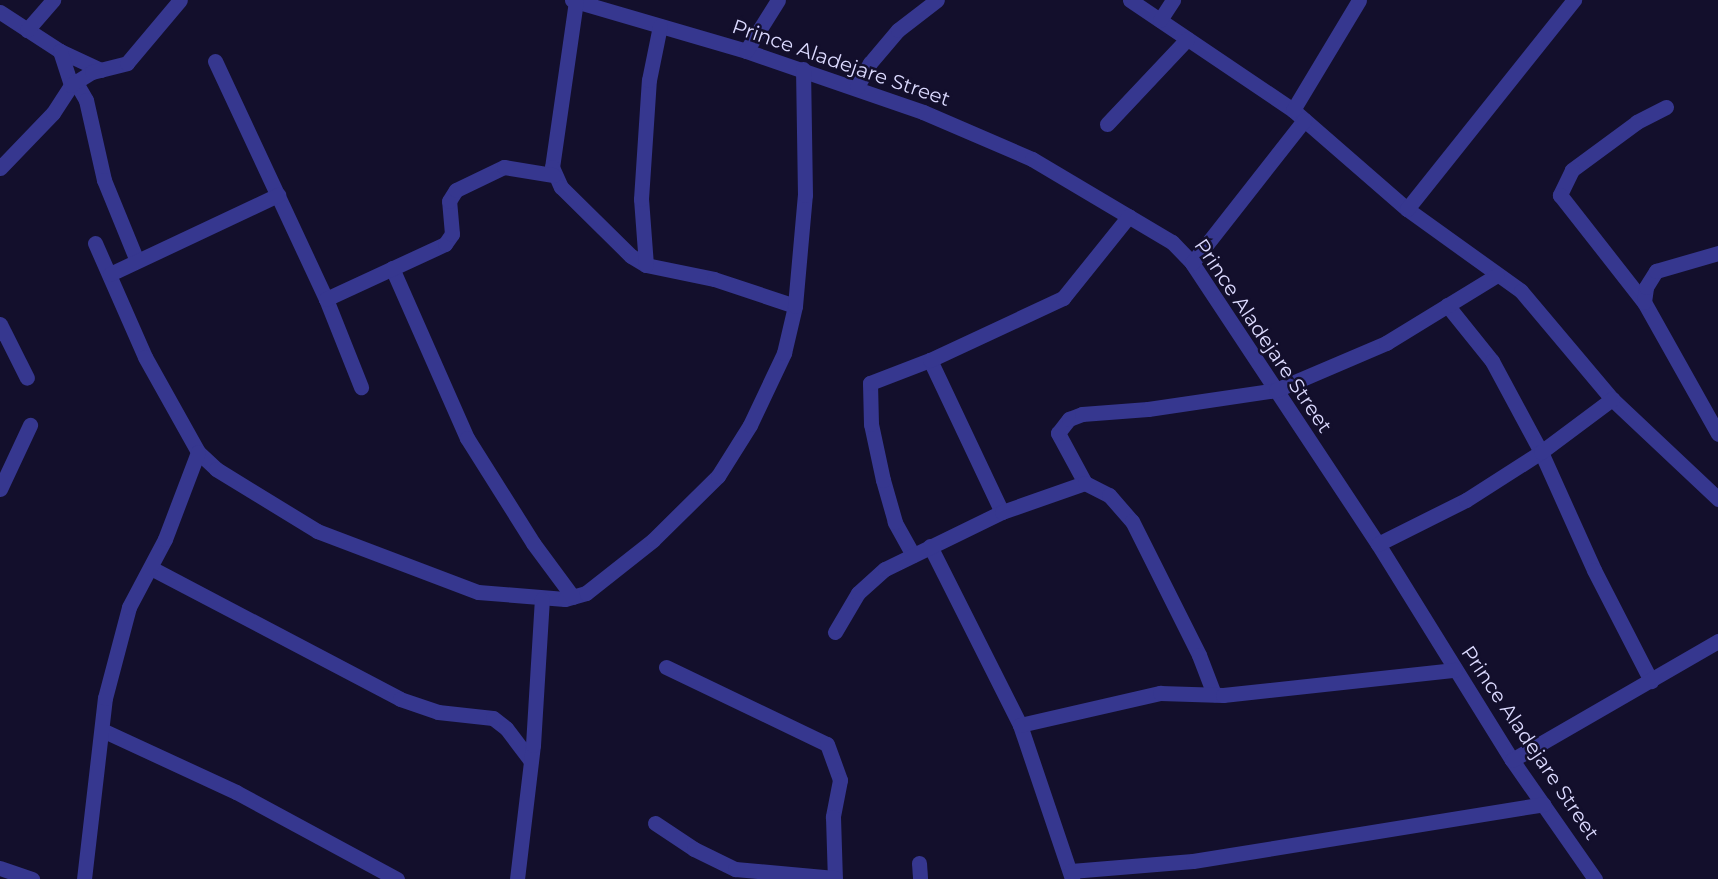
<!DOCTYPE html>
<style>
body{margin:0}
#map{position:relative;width:1718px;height:879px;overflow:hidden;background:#130f2c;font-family:Montserrat,sans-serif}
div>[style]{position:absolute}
.minor>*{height:15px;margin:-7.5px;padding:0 7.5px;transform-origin:7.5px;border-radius:7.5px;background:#36378f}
span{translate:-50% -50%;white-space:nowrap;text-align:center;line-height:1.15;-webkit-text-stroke:5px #130f2c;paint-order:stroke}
.street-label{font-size:20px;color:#dcdaff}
</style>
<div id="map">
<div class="minor">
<div style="left:572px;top:0;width:181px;rotate:16.3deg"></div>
<div style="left:746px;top:51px;width:187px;rotate:19deg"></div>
<div style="left:923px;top:112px;width:119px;rotate:23.3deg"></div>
<div style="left:1032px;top:159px;width:163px;rotate:30.7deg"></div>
<div style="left:1172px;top:242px;width:29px;rotate:46deg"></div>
<div style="left:1192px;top:263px;width:152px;rotate:56.5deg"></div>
<div style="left:1276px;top:390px;width:185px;rotate:56.5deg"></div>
<div style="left:1378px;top:544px;width:254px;rotate:58.2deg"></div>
<div style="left:1512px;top:760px;width:145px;rotate:55.1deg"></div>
<div style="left:1130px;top:0;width:197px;rotate:34deg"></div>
<div style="left:1293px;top:110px;width:151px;rotate:41deg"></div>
<div style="left:1407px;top:209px;width:140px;rotate:35.7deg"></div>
<div style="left:1521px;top:291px;width:141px;rotate:49.9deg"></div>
<div style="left:1612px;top:399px;width:146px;rotate:43.3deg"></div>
<div style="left:576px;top:1px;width:168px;rotate:98.2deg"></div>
<div style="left:552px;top:167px;width:22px;rotate:66deg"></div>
<div style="left:561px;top:187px;width:98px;rotate:44.6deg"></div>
<div style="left:631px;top:256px;width:17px;rotate:31deg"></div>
<div style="left:646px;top:265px;width:69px;rotate:11.6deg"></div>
<div style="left:714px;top:279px;width:85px;rotate:18.4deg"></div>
<div style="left:0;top:12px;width:72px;rotate:33deg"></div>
<div style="left:60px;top:51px;width:45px;rotate:24.9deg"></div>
<div style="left:1160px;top:20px;width:24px;rotate:-57deg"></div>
<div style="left:27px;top:30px;width:40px;rotate:-49deg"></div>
<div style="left:60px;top:51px;width:36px;rotate:72deg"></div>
<div style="left:746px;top:51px;width:60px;rotate:-57.9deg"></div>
<div style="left:215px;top:61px;width:263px;rotate:65deg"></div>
<div style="left:326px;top:299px;width:95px;rotate:68.3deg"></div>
<div style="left:75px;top:81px;width:22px;rotate:60deg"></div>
<div style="left:86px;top:100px;width:82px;rotate:77.3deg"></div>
<div style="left:104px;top:180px;width:87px;rotate:67.8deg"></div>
<div style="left:857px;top:87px;width:27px;rotate:-62deg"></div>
<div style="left:870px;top:63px;width:43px;rotate:-49.7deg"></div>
<div style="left:898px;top:30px;width:49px;rotate:-37.6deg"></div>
<div style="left:1666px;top:107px;width:33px;rotate:153deg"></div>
<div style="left:1637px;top:122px;width:81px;rotate:143.6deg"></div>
<div style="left:1572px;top:170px;width:28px;rotate:116deg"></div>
<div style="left:1560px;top:195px;width:136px;rotate:51.9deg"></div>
<div style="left:1644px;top:302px;width:151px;rotate:60.7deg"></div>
<div style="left:1293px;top:110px;width:128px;rotate:-59deg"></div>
<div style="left:1107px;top:124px;width:117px;rotate:-46.7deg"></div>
<div style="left:0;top:168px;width:76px;rotate:-46.1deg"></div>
<div style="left:53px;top:113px;width:33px;rotate:-57deg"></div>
<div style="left:71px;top:85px;width:25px;rotate:-32deg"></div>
<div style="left:92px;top:72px;width:36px;rotate:-14deg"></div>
<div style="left:127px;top:63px;width:82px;rotate:-49.9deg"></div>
<div style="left:1407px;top:209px;width:268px;rotate:-51.4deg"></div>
<div style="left:95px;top:243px;width:124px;rotate:66.3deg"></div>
<div style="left:145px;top:357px;width:109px;rotate:60.8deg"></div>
<div style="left:198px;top:452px;width:25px;rotate:43deg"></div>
<div style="left:216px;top:469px;width:119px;rotate:31.5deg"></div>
<div style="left:317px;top:531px;width:172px;rotate:20.8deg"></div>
<div style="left:478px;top:592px;width:87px;rotate:4.6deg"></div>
<div style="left:565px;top:599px;width:22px;rotate:-16deg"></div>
<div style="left:586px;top:593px;width:85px;rotate:-38.3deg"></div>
<div style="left:653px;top:540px;width:91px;rotate:-44.6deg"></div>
<div style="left:718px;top:476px;width:60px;rotate:-57.9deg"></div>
<div style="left:750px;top:425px;width:80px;rotate:-64.7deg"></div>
<div style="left:784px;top:353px;width:48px;rotate:-76.8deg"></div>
<div style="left:795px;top:306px;width:111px;rotate:-84.9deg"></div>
<div style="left:805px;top:195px;width:126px;rotate:-90.9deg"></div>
<div style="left:1192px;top:263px;width:182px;rotate:-51.9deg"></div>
<div style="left:646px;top:265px;width:66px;rotate:-94.3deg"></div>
<div style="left:641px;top:199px;width:119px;rotate:-86.2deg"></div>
<div style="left:649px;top:80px;width:55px;rotate:-78.5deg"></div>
<div style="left:392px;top:268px;width:186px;rotate:66.2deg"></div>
<div style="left:467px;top:438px;width:124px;rotate:57.8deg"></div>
<div style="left:533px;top:543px;width:67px;rotate:53.5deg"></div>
<div style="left:110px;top:274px;width:186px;rotate:-25.2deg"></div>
<div style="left:326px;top:299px;width:131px;rotate:-24.8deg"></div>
<div style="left:445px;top:244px;width:12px;rotate:-55deg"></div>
<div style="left:452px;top:234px;width:33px;rotate:-95deg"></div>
<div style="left:449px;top:201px;width:13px;rotate:-58deg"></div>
<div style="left:456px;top:190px;width:53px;rotate:-25.6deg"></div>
<div style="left:504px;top:167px;width:50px;rotate:9.3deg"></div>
<div style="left:1644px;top:302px;width:15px;rotate:-82deg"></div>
<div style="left:1646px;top:287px;width:19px;rotate:-58deg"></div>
<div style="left:1656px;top:271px;width:65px;rotate:-16.2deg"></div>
<div style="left:1447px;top:305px;width:72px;rotate:51.2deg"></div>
<div style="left:1492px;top:361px;width:103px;rotate:61.7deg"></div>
<div style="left:1541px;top:452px;width:129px;rotate:65.8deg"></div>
<div style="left:1594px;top:570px;width:125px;rotate:62.8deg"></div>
<div style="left:0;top:324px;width:60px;rotate:63.4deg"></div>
<div style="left:930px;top:360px;width:168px;rotate:64.7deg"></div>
<div style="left:1085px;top:483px;width:57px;rotate:-118.4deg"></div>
<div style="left:1058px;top:433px;width:18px;rotate:-52deg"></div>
<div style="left:1069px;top:419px;width:14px;rotate:-21deg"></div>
<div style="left:1082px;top:414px;width:66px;rotate:-4.3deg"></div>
<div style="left:1148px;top:409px;width:129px;rotate:-8.4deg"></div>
<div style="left:1276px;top:390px;width:120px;rotate:-23.1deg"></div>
<div style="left:1386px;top:343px;width:130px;rotate:-31.5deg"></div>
<div style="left:0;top:489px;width:71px;rotate:-64.9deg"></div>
<div style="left:1378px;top:544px;width:98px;rotate:-26.6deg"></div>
<div style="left:1466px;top:500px;width:89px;rotate:-32.6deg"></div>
<div style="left:1541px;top:452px;width:89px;rotate:-36.7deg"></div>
<div style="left:930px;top:546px;width:200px;rotate:63.3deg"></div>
<div style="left:1020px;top:725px;width:163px;rotate:71.3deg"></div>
<div style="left:913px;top:555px;width:38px;rotate:-119deg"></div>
<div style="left:895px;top:522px;width:44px;rotate:-105.9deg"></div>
<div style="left:883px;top:480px;width:57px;rotate:-102.1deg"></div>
<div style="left:871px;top:424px;width:41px;rotate:-91.4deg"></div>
<div style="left:870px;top:383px;width:64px;rotate:-21deg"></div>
<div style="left:930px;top:360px;width:147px;rotate:-25deg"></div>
<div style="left:1063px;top:298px;width:105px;rotate:-51.2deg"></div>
<div style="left:151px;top:568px;width:281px;rotate:27.7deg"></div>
<div style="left:400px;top:699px;width:40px;rotate:18.9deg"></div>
<div style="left:438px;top:712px;width:55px;rotate:6.2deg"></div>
<div style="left:493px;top:718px;width:16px;rotate:38deg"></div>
<div style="left:506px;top:728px;width:41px;rotate:52.9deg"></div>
<div style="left:835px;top:632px;width:45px;rotate:-59.5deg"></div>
<div style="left:858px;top:593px;width:36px;rotate:-42deg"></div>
<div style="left:885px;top:569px;width:130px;rotate:-26deg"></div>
<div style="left:1002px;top:512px;width:88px;rotate:-19.3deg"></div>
<div style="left:1085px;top:483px;width:27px;rotate:27deg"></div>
<div style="left:1109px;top:495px;width:35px;rotate:49deg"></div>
<div style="left:1132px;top:521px;width:150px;rotate:63.4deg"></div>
<div style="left:1199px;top:655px;width:42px;rotate:69deg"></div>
<div style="left:666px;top:667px;width:178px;rotate:25.6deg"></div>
<div style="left:827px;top:744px;width:38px;rotate:70deg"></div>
<div style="left:840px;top:780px;width:38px;rotate:101deg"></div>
<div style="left:833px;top:817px;width:62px;rotate:88.2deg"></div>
<div style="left:1020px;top:725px;width:144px;rotate:-12.9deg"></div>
<div style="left:1160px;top:693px;width:63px;rotate:1.8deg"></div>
<div style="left:1223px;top:695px;width:233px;rotate:-6.2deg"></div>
<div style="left:102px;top:730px;width:148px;rotate:24.8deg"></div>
<div style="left:236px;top:792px;width:183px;rotate:28.4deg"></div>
<div style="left:1512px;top:760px;width:238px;rotate:-30deg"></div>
<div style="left:655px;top:823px;width:47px;rotate:33.7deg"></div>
<div style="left:694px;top:849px;width:46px;rotate:26deg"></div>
<div style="left:735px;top:869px;width:100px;rotate:5.1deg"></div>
<div style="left:919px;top:863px;width:16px;rotate:86deg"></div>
<div style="left:0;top:868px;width:34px;rotate:19deg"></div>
<div style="left:1071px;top:871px;width:122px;rotate:-4.7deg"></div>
<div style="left:1193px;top:861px;width:355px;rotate:-9.2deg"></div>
<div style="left:84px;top:879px;width:182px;rotate:-83.4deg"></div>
<div style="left:105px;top:698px;width:94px;rotate:-75.2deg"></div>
<div style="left:129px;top:607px;width:77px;rotate:-62.1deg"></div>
<div style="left:165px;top:539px;width:93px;rotate:-69.2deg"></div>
<div style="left:517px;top:879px;width:135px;rotate:-83.2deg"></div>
<div style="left:533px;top:745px;width:146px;rotate:-86.5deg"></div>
</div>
<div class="street-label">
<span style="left:841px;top:63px;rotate:19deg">Prince Aladejare Street</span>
<span style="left:1263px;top:336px;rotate:56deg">Prince Aladejare Street</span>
<span style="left:1530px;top:743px;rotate:56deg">Prince Aladejare Street</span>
</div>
</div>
